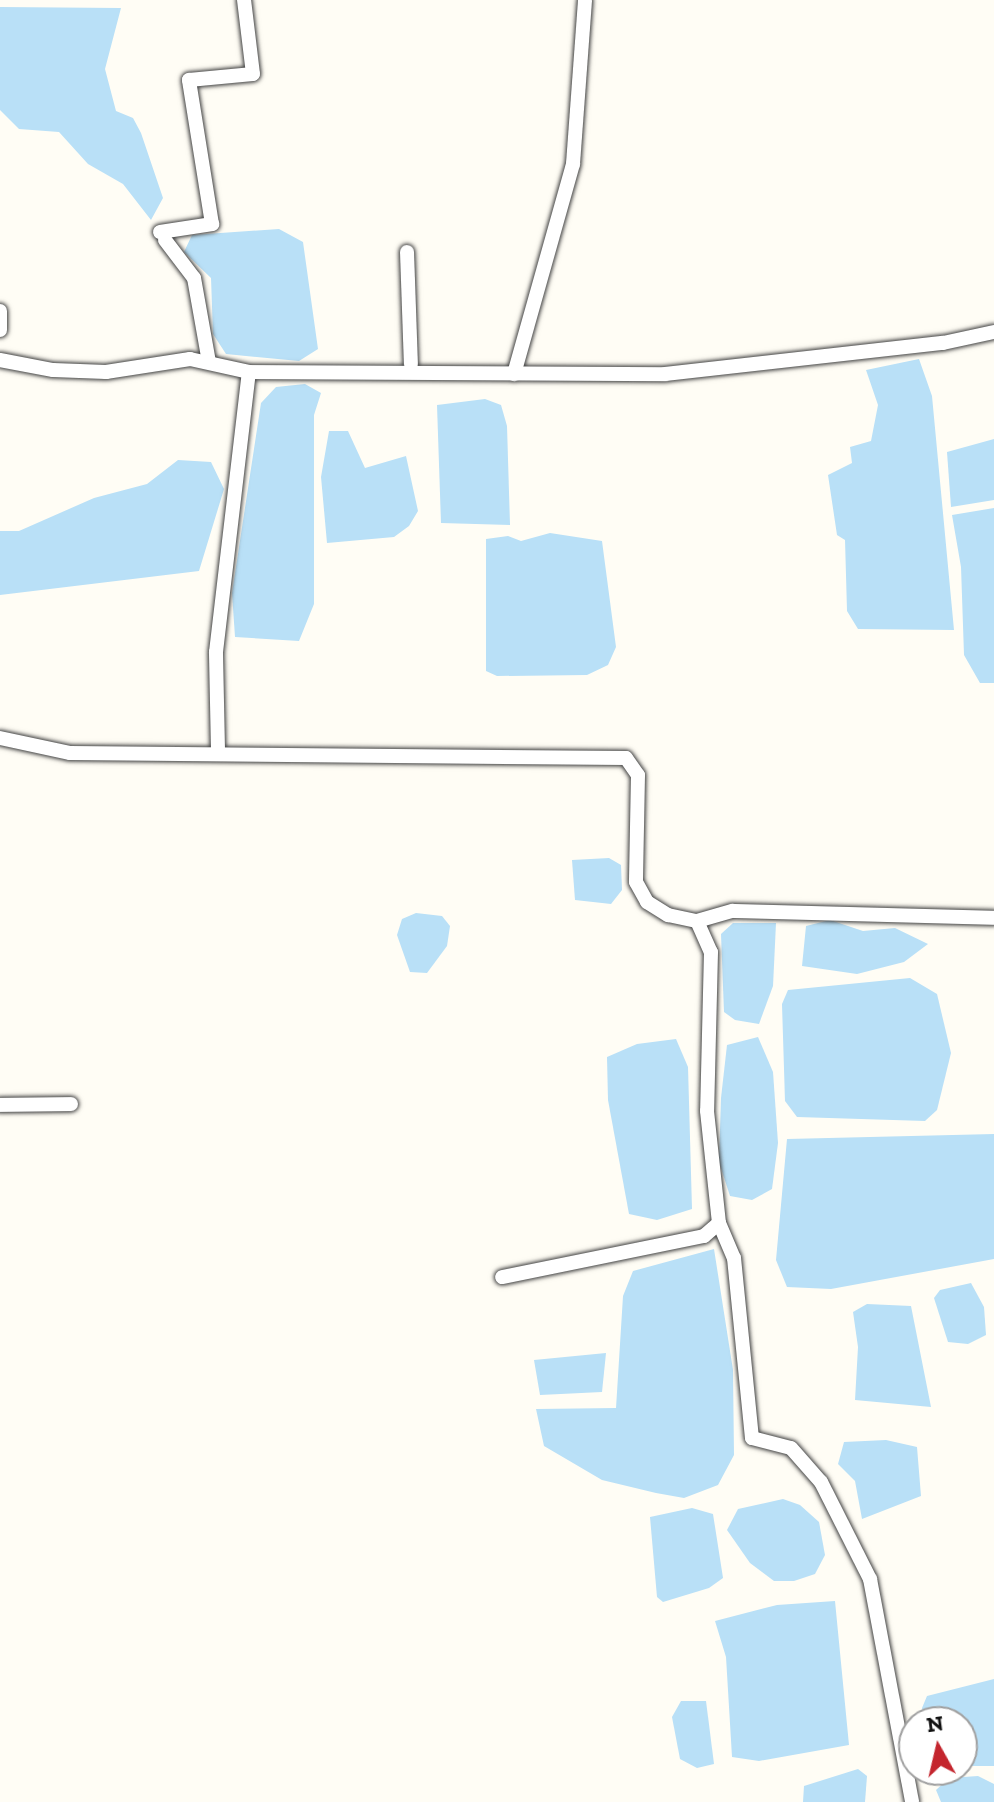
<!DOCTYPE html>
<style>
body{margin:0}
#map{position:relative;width:994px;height:1802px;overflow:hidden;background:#fffdf5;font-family:"Zilla Slab",serif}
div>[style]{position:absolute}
.water>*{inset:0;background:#b9e0f7}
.roads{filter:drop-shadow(0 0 2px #444) drop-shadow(0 0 2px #444)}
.street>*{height:14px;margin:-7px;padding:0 7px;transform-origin:7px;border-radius:7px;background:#fff}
span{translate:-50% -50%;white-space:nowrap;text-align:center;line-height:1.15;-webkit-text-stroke:8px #fff;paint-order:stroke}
.north{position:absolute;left:898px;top:1706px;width:80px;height:80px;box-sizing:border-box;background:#fff;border:2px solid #a0a0a0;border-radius:50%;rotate:352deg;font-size:22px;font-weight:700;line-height:32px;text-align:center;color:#111}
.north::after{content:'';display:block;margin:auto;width:28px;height:36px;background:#c4262e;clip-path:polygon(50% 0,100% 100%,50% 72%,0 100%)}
</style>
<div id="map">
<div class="water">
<div style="clip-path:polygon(0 7px,121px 8px,105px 69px,116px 111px,133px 118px,141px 133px,163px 198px,151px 220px,123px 184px,88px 164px,59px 132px,19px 129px,0 110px)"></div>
<div style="clip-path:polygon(279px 229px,303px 242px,318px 349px,299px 361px,226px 354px,213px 334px,211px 278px,184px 252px,192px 235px)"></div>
<div style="clip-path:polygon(919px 359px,932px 396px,954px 630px,858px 629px,847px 611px,845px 540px,837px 535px,828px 475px,852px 463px,850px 447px,871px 441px,878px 405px,866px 370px)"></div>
<div style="clip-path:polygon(305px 384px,321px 393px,314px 415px,314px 604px,299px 641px,235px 637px,232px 593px,261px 403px,276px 387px)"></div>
<div style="clip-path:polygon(485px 399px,501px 405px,507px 426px,510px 525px,441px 523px,437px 405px)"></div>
<div style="clip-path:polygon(329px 431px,348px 431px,365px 468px,406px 456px,418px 511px,409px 526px,394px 537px,327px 543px,321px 477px)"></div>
<div style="clip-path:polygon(994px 439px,994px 500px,951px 507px,947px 452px)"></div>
<div style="clip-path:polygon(178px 460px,211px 462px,224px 489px,199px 571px,0 595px,0 531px,19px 531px,94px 498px,147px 484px)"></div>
<div style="clip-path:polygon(994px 508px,994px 683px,980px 683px,964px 655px,961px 567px,952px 515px)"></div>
<div style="clip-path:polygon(550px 533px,602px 541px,616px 647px,608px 665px,587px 675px,497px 676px,486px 671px,486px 539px,508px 536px,521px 541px)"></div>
<div style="clip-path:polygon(609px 858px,621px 865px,622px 890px,611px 904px,575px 900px,572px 860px)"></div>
<div style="clip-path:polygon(416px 913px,442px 916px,450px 926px,447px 946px,427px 973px,410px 972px,397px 935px,402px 919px)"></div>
<div style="clip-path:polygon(830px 920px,863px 931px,895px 928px,928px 944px,904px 962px,857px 974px,802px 966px,806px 926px)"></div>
<div style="clip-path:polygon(733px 923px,776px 923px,773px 986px,759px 1024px,735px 1020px,724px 1012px,721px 934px)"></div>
<div style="clip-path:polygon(910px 978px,937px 994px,951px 1053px,937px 1110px,925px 1121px,797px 1117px,785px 1101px,782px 1004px,788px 990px)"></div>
<div style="clip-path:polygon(758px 1037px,773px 1072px,778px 1143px,772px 1189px,752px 1200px,730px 1196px,719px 1162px,721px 1098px,727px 1045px)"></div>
<div style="clip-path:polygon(676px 1039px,688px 1067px,692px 1209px,657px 1220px,629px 1214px,608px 1100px,607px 1057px,637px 1044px)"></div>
<div style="clip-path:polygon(994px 1134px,994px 1259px,831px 1289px,787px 1287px,776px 1260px,787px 1139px)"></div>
<div style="clip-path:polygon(714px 1249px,733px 1370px,734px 1455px,718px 1485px,684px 1498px,656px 1493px,602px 1480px,544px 1446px,536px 1409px,616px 1408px,623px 1296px,633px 1271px)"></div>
<div style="clip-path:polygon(971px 1283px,984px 1307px,986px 1335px,968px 1344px,948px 1342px,934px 1298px,940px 1290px)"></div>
<div style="clip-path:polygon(867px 1304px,911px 1306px,931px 1407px,855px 1400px,858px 1347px,853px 1312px)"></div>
<div style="clip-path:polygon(606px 1353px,602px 1392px,540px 1395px,534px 1360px)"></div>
<div style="clip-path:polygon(886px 1440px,917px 1447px,921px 1496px,862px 1519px,855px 1481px,838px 1464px,844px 1442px)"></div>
<div style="clip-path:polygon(783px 1499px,800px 1505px,819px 1522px,825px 1555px,815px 1574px,794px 1581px,774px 1581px,750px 1563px,727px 1530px,738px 1509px)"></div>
<div style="clip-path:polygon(692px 1508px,713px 1514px,723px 1578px,709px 1588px,663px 1602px,657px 1597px,650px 1517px)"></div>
<div style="clip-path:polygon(835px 1601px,849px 1745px,759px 1761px,732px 1757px,726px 1657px,715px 1621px,777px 1605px)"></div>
<div style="clip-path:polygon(994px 1679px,994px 1766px,969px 1766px,962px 1761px,962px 1722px,924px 1722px,922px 1708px,927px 1696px)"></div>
<div style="clip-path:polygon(681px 1701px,706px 1701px,714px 1764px,697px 1768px,680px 1759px,672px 1717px)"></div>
<div style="clip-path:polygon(858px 1769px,867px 1776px,865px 1802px,803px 1802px,804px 1786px)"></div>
<div style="clip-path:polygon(978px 1776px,994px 1784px,994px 1802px,941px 1802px,936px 1790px,949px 1778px)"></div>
</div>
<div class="roads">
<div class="street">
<div style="left:160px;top:232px;width:53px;rotate:-8.7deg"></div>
<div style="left:212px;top:224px;width:146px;rotate:-99.1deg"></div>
<div style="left:189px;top:80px;width:64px;rotate:-5.4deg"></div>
<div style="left:253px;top:74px;width:75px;rotate:-96.9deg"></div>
<div style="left:165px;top:240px;width:48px;rotate:52.7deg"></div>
<div style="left:194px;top:278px;width:85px;rotate:79.9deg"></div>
<div style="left:407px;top:252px;width:112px;rotate:88deg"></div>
<div style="left:0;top:311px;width:19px;rotate:90deg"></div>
<div style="left:0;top:360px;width:54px;rotate:10.7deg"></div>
<div style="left:53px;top:370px;width:53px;rotate:2.2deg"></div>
<div style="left:106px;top:372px;width:85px;rotate:-8.8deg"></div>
<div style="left:190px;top:359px;width:60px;rotate:12.4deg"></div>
<div style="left:514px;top:374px;width:218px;rotate:-74.3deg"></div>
<div style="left:573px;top:164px;width:164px;rotate:-85.8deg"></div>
<div style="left:0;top:738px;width:72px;rotate:12.1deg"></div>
<div style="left:70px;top:753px;width:556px;rotate:0.52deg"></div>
<div style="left:626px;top:758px;width:21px;rotate:55deg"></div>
<div style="left:638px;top:775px;width:107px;rotate:91.1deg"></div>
<div style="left:636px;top:882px;width:23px;rotate:61deg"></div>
<div style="left:647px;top:902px;width:25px;rotate:32deg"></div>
<div style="left:668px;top:915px;width:30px;rotate:12deg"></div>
<div style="left:697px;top:921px;width:34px;rotate:66deg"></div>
<div style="left:711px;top:952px;width:159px;rotate:91.4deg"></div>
<div style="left:707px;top:1111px;width:113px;rotate:83.9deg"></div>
<div style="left:719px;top:1223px;width:20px;rotate:139deg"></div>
<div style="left:704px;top:1236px;width:206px;rotate:168.5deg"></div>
<div style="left:218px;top:750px;width:98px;rotate:-91.2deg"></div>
<div style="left:216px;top:652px;width:282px;rotate:-83.3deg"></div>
<div style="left:249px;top:372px;width:416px;rotate:0.3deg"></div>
<div style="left:665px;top:374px;width:280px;rotate:-6.4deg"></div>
<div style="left:943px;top:343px;width:52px;rotate:-12.2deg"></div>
<div style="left:697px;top:921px;width:37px;rotate:-16deg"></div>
<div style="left:733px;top:911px;width:261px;rotate:1.5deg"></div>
<div style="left:0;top:1105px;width:71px;rotate:-0.8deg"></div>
<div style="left:719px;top:1223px;width:38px;rotate:67deg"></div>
<div style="left:734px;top:1258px;width:181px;rotate:84.3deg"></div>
<div style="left:752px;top:1438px;width:40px;rotate:14.4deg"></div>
<div style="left:791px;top:1448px;width:45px;rotate:48.6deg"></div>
<div style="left:821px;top:1482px;width:109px;rotate:63.2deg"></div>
<div style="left:870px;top:1579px;width:227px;rotate:79.3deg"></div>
</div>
</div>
<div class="north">N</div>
</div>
